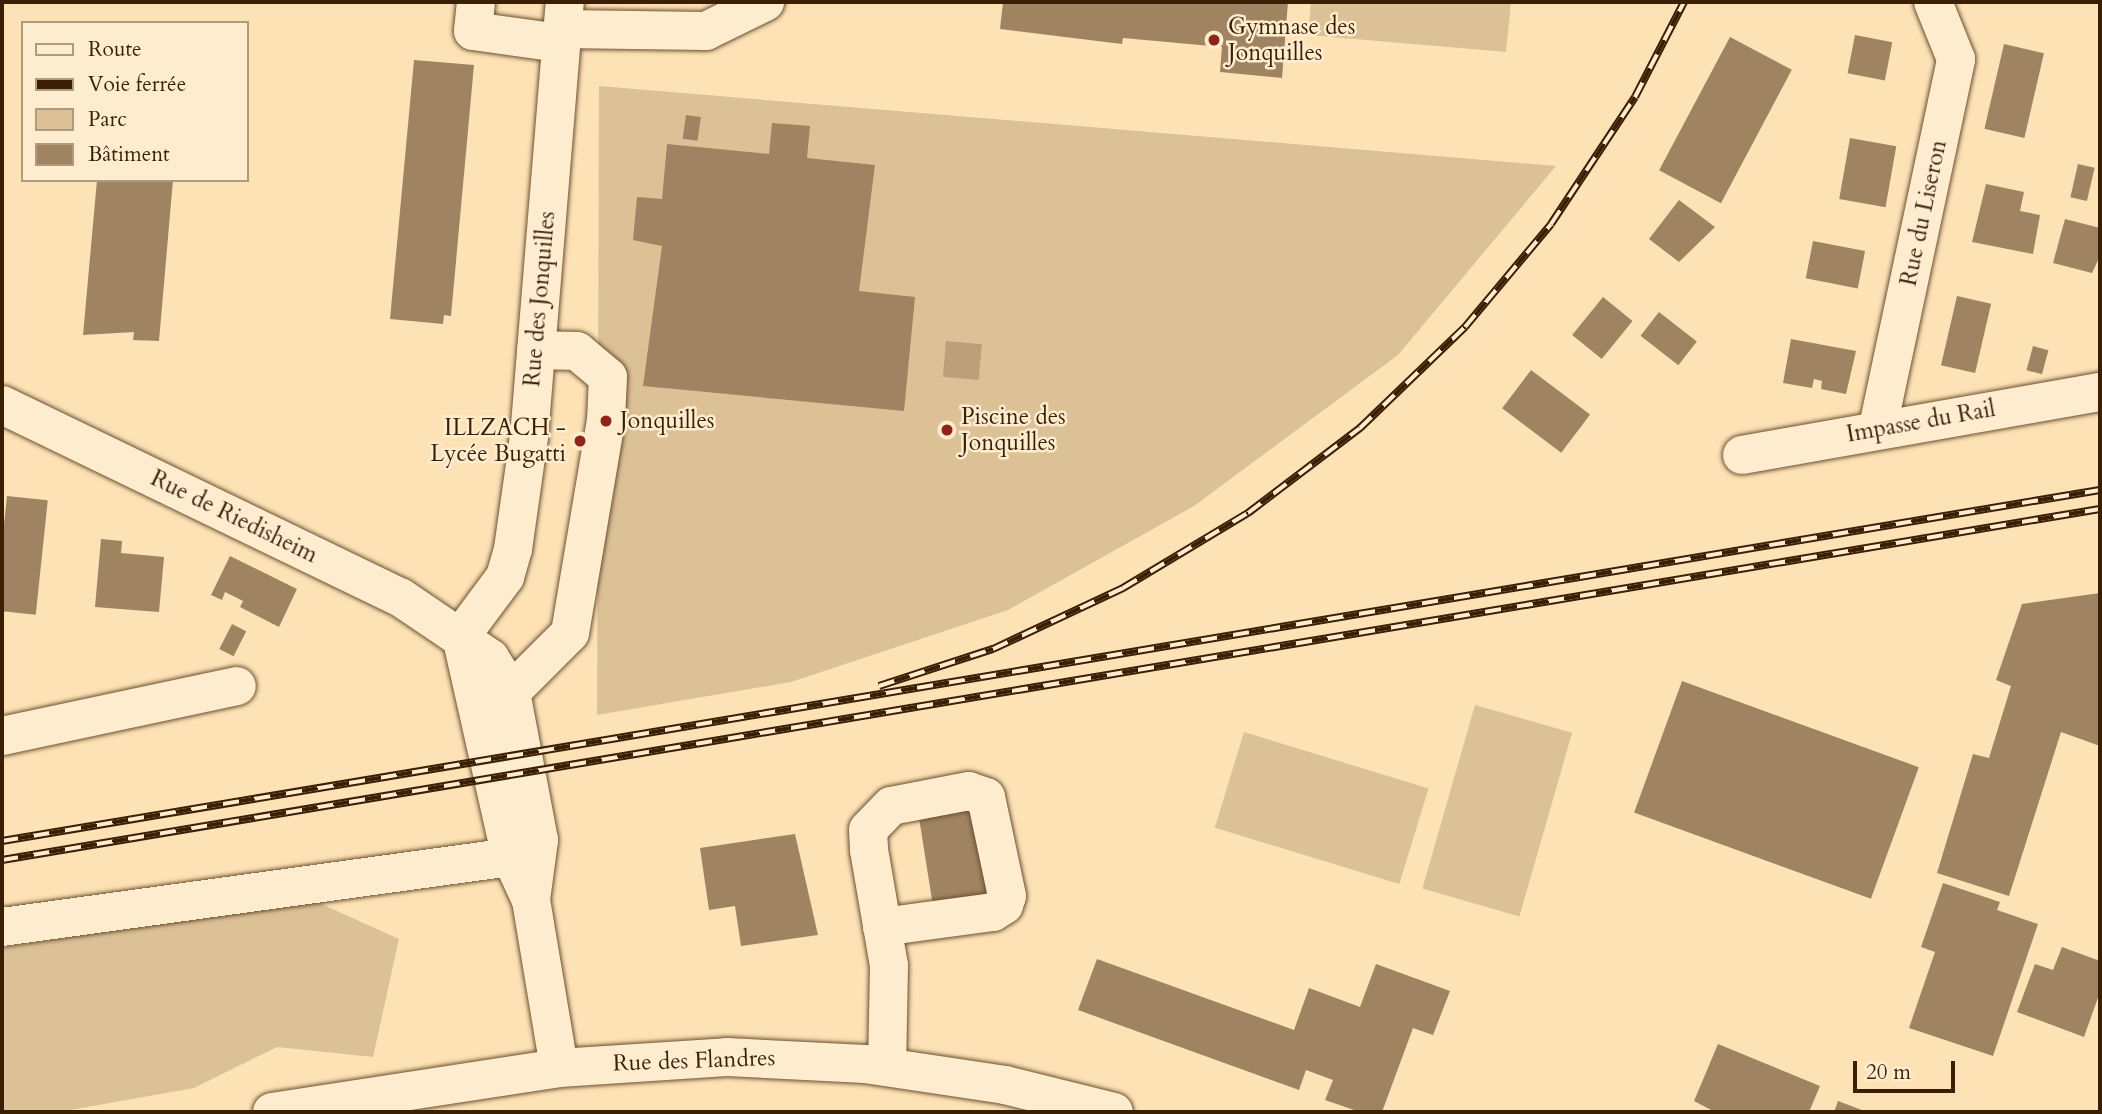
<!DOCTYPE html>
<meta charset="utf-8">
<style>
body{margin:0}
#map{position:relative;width:2102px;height:1114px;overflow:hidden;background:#fde2b5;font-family:Cardo,serif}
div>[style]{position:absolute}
.green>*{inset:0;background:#dcc197;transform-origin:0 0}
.water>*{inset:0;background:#bba079;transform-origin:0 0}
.building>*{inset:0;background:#a08461;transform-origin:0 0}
.roads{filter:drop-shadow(0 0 2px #6c5031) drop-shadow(0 0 2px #6c5031)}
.minor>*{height:38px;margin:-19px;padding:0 19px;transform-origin:19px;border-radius:19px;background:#feeccf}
.rail>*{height:8px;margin-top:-4px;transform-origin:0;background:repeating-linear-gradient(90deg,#feeccf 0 16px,#3b1f05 0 32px);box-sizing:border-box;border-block:2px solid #3b1f05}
.dots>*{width:19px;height:19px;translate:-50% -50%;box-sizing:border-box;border:4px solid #feeccf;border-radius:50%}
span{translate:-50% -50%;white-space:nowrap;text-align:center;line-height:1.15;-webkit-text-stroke:5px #feeccf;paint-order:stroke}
.poi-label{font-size:23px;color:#3b1f05}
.left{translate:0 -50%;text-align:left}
.right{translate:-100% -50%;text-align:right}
.street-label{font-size:23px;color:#3b1f05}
.frame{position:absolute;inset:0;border:4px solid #3b1f05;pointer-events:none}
.legend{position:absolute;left:21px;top:21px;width:228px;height:161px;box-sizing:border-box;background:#feeccf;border:2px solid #b09a7e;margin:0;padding:9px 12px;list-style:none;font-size:21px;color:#3b1f05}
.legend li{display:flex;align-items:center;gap:14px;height:35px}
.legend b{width:35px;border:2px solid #b09a7e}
.scale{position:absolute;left:1853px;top:1061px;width:102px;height:32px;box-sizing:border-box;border:4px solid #3b1f05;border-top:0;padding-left:9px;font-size:21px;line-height:24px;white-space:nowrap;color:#3b1f05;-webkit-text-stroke:5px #feeccf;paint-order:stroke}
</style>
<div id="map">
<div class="green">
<div style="clip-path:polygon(1311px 2px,1511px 2px,1506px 52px,1308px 35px)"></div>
<div style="clip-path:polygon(599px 86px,1556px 166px,1398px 355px,1194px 506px,1008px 610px,791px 682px,597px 715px)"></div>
<div style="left:1475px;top:705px;width:101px;height:191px;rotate:16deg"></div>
<div style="left:1244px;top:732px;width:193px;height:100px;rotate:17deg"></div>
<div style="clip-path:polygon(308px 898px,399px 939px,373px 1057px,277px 1047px,194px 1088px,59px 1112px,2px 1112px,2px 948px)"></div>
</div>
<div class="water">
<div style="left:946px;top:341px;width:36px;height:36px;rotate:5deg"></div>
</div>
<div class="building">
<div style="clip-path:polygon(1003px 2px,1288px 2px,1282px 78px,1220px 72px,1222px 47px,1123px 38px,1122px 44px,1000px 29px)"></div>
<div style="left:1855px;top:35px;width:38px;height:39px;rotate:11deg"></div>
<div style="left:1730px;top:37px;width:70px;height:151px;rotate:28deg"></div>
<div style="left:2004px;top:44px;width:41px;height:87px;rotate:13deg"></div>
<div style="clip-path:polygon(414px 60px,474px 65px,451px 316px,444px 315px,443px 324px,390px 319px)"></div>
<div style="left:686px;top:115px;width:15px;height:24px;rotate:8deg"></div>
<div style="clip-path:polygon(772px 123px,810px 126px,807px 158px,875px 165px,859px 291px,915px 297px,904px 411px,643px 386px,662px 246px,633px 240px,637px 197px,662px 199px,667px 144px,769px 154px)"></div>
<div style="left:1850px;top:138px;width:47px;height:62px;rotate:10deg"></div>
<div style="left:2078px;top:164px;width:17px;height:34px;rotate:13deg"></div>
<div style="clip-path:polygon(97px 180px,173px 180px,159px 341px,133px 340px,134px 332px,83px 335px)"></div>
<div style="clip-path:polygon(1986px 184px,2024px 192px,2020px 211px,2040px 215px,2033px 254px,1972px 242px)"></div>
<div style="clip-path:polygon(1679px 200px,1715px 227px,1679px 262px,1649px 239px)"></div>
<div style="clip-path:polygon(2065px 219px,2100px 228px,2100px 256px,2092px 273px,2053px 263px)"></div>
<div style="left:1813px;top:241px;width:53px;height:38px;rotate:11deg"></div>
<div style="left:1957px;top:296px;width:35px;height:71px;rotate:13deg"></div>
<div style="left:1603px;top:297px;width:38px;height:49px;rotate:39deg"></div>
<div style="left:1659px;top:312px;width:48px;height:30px;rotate:38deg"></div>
<div style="clip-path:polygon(1791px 339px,1856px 351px,1846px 394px,1821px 389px,1822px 381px,1814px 379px,1812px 388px,1783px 383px)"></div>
<div style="left:2033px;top:346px;width:16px;height:25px;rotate:15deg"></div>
<div style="left:1531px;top:370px;width:74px;height:48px;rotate:37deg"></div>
<div style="left:7px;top:496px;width:41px;height:115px;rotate:6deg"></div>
<div style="clip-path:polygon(101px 539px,122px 541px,121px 553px,164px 557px,159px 612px,95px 607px)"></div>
<div style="clip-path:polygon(230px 556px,297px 589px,279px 627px,240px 607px,243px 601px,225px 592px,222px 600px,211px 595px)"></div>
<div style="clip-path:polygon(2100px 593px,2100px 746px,2061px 732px,2009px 896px,1937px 873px,1973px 754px,1989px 758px,2011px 686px,1996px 680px,2022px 604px)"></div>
<div style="left:232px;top:624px;width:16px;height:28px;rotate:27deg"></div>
<div style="left:1682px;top:681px;width:252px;height:140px;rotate:20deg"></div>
<div style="left:974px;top:807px;width:89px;height:56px;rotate:81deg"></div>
<div style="clip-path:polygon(795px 834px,818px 935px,741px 946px,735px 906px,709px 910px,700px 848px)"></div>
<div style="clip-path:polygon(1943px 883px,2000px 902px,1997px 910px,2038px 924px,1993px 1056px,1909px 1028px,1935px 952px,1921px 947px)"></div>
<div style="clip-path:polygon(2062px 947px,2100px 961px,2100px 992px,2084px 1037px,2017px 1012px,2035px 964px,2053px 970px)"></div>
<div style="clip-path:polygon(1097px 959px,1294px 1030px,1309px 988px,1360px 1007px,1376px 964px,1450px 991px,1433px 1035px,1413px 1028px,1382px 1112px,1360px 1112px,1325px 1100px,1333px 1080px,1314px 1073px,1306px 1070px,1299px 1090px,1078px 1010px)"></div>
<div style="clip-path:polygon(1718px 1044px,1820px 1086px,1809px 1112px,1715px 1112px,1694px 1101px)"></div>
<div style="clip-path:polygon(1838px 1101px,1867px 1112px,1834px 1112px)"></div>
</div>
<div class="roads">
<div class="minor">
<div style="left:476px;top:2px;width:29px;rotate:96deg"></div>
<div style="left:473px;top:31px;width:88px;rotate:7.9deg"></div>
<div style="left:562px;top:29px;width:144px;rotate:0.8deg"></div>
<div style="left:706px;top:31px;width:66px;rotate:-26.2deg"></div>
<div style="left:2px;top:405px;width:442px;rotate:25.8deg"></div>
<div style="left:400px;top:597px;width:109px;rotate:34.1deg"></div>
<div style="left:490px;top:658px;width:40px;rotate:58deg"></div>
<div style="left:511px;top:692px;width:151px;rotate:79.3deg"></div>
<div style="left:539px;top:840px;width:61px;rotate:97.6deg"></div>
<div style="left:1878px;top:427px;width:376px;rotate:-78deg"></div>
<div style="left:1956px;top:59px;width:61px;rotate:-112deg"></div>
<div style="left:1742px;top:455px;width:364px;rotate:-10deg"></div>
<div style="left:461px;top:636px;width:74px;rotate:-53.3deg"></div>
<div style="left:505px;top:577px;width:29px;rotate:-74deg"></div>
<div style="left:513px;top:549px;width:113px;rotate:-81.9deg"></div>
<div style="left:529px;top:437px;width:436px;rotate:-85.3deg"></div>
<div style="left:461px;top:636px;width:227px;rotate:77.3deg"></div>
<div style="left:511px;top:857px;width:47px;rotate:65.1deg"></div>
<div style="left:531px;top:900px;width:170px;rotate:80.5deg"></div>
<div style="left:511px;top:692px;width:83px;rotate:-45deg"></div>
<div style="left:570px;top:633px;width:215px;rotate:-80.4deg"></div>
<div style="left:606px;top:421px;width:44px;rotate:-87.4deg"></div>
<div style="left:608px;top:377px;width:40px;rotate:-140deg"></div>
<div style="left:577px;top:351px;width:41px;rotate:-178.6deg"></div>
<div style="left:2px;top:736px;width:240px;rotate:-12deg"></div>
<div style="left:2px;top:927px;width:514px;rotate:-7.83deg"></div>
<div style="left:882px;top:927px;width:112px;rotate:-7.7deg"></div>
<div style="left:993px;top:912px;width:13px;rotate:-32deg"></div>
<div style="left:1004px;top:905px;width:9px;rotate:-72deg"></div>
<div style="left:1007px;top:896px;width:101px;rotate:-102deg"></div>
<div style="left:986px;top:797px;width:18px;rotate:-161deg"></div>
<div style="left:969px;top:791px;width:79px;rotate:169.1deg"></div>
<div style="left:891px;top:806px;width:33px;rotate:134deg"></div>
<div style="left:868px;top:830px;width:20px;rotate:87deg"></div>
<div style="left:869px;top:850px;width:118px;rotate:80.2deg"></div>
<div style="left:889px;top:966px;width:101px;rotate:91.1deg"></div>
<div style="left:272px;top:1112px;width:290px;rotate:-8.7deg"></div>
<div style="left:559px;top:1068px;width:168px;rotate:-3.7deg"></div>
<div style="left:727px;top:1057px;width:138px;rotate:2.9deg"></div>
<div style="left:865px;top:1064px;width:142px;rotate:8.5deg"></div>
<div style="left:1005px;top:1085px;width:112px;rotate:13.9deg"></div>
</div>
</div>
<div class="rail">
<div style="left:879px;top:686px;width:120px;rotate:-18deg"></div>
<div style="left:993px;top:649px;width:144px;rotate:-25.1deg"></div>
<div style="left:1123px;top:588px;width:146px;rotate:-31deg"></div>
<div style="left:1248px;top:513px;width:141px;rotate:-37.2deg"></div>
<div style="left:1360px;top:428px;width:146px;rotate:-43.9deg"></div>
<div style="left:1465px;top:327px;width:134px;rotate:-50.1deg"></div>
<div style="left:1551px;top:224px;width:152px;rotate:-56.5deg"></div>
<div style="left:1635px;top:97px;width:107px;rotate:-62.7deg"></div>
<div style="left:2px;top:841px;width:2127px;rotate:-9.5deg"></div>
<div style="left:2px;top:860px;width:2127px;rotate:-9.5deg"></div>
</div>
<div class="dots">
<div style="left:1214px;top:40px;background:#8f2418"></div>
<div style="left:606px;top:421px;background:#8f2418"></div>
<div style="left:947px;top:430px;background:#8f2418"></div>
<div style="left:580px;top:441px;background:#8f2418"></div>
</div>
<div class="poi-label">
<span class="left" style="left:1228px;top:40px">Gymnase des<br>Jonquilles</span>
<span class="left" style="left:961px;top:430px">Piscine des<br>Jonquilles</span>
<span class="left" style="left:620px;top:421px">Jonquilles</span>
<span class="right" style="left:566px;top:441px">ILLZACH -<br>Lycée Bugatti</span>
</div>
<div class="street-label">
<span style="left:1924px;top:213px;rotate:-78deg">Rue du Liseron</span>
<span style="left:540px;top:299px;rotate:-85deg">Rue des Jonquilles</span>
<span style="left:1921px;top:422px;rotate:-10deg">Impasse du Rail</span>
<span style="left:234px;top:517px;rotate:26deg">Rue de Riedisheim</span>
<span style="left:694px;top:1061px;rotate:-2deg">Rue des Flandres</span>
</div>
<div class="frame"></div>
<ul class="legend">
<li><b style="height:9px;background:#feeccf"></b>Route</li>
<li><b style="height:9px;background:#3b1f05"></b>Voie ferrée</li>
<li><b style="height:19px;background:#dcc197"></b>Parc</li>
<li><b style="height:19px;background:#a08461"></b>Bâtiment</li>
</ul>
<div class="scale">20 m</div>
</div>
